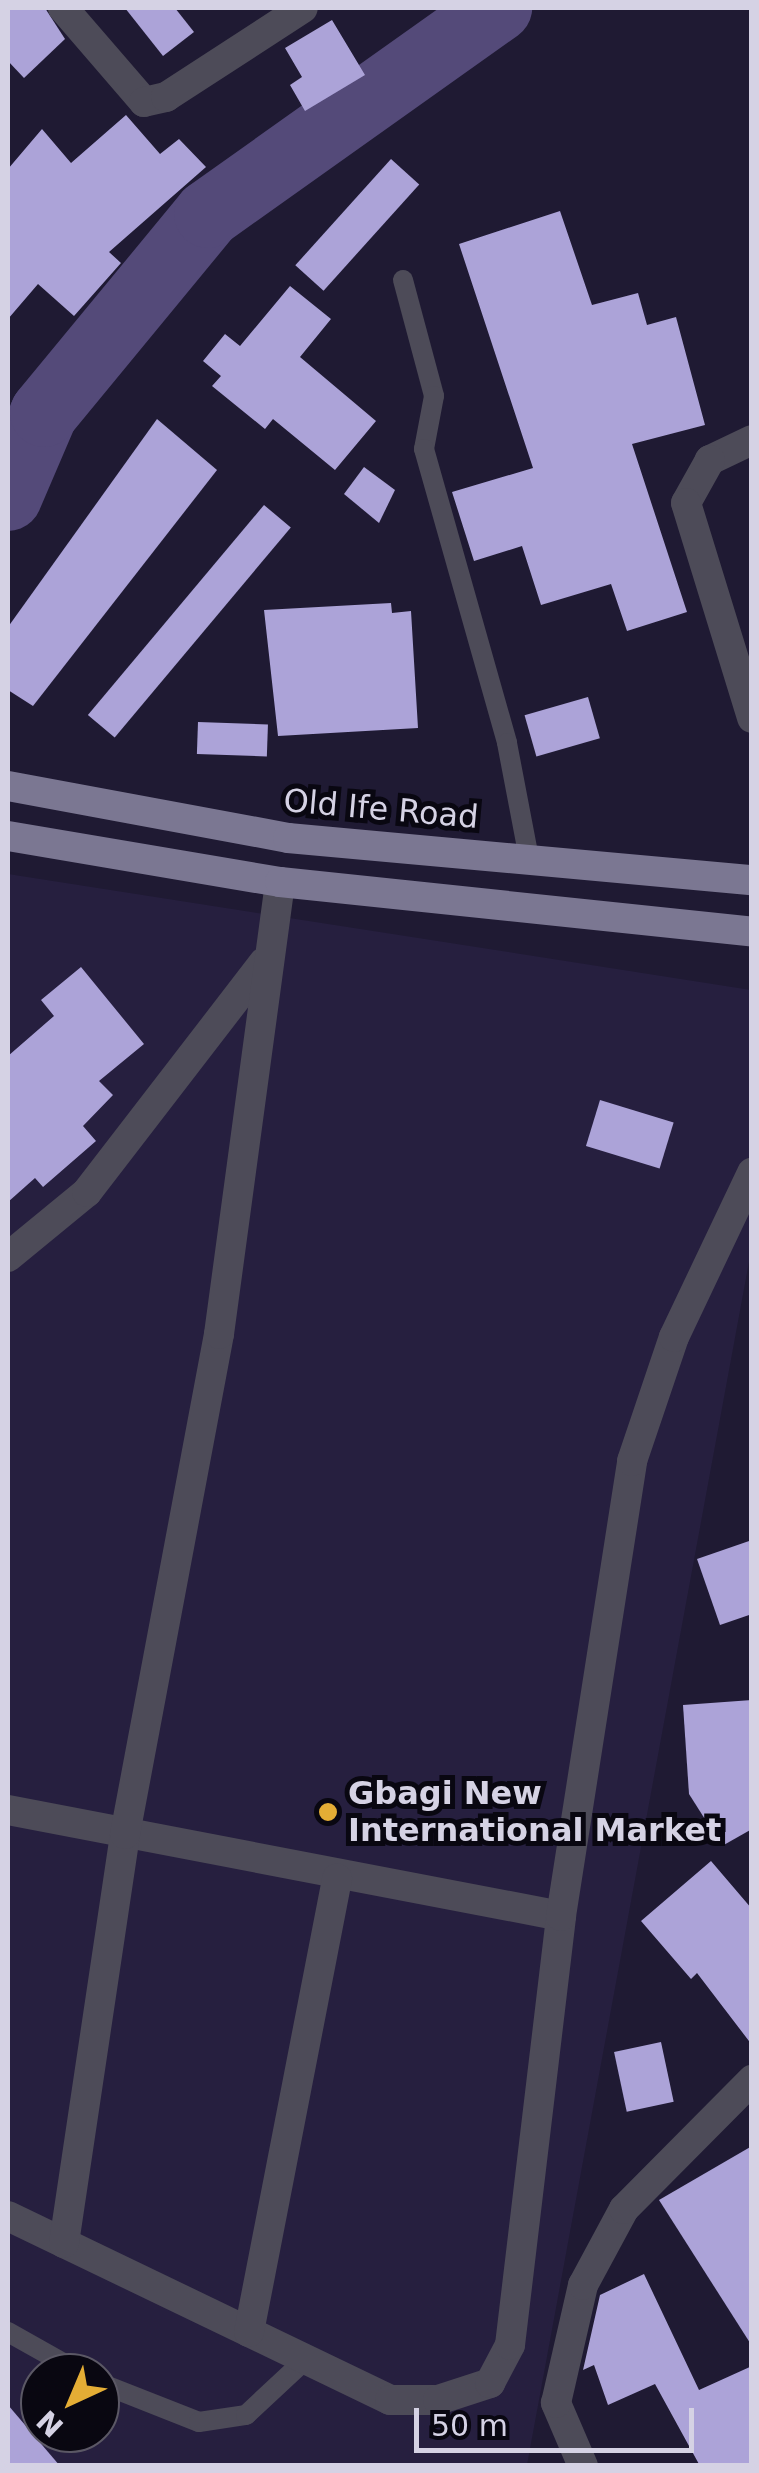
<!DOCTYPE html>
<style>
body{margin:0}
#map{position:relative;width:759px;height:2473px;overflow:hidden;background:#1f1a33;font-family:"DejaVu Sans",sans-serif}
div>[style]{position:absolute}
.built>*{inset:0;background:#261f3f}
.river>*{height:68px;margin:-34px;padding:0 34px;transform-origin:34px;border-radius:34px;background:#544a79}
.building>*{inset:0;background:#aca3d8;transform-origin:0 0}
.lane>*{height:20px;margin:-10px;padding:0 10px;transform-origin:10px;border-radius:10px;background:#4d4b58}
.street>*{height:30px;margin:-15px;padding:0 15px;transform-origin:15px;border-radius:15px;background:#4d4b58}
.primary>*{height:30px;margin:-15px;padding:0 15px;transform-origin:15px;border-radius:15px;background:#7b7792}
.dots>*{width:28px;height:28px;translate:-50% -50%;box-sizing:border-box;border:5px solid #090711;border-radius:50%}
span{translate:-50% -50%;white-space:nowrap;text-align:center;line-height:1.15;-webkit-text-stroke:10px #090711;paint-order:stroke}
.street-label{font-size:32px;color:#d5d2e4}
.poi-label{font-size:32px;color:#d5d2e4;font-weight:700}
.left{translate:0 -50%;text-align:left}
.frame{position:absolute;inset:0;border:10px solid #d5d2e4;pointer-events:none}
.north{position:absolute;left:20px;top:2353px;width:100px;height:100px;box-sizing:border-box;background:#090711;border:2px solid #5b5865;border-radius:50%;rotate:224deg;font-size:28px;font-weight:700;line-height:40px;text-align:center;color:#d5d2e4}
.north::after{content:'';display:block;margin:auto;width:35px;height:45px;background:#e4ad35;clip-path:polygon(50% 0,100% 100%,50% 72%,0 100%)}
.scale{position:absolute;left:414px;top:2408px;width:280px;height:45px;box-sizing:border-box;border:5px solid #d5d2e4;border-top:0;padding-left:12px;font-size:30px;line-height:35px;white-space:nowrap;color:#d5d2e4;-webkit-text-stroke:8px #090711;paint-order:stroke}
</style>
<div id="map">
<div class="built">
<div style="clip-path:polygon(evenodd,8px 874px,751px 990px,751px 1251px,527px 2465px,8px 2465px,8px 874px,40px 2373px,100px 2373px,100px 2433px,40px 2433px,40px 2373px)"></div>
</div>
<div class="river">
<div style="left:8px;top:497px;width:91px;rotate:-66.8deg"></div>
<div style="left:44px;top:413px;width:258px;rotate:-50.5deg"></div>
<div style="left:208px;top:214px;width:356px;rotate:-35.4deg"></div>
</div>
<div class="building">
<div style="clip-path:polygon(8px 8px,45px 8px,65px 39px,24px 78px,8px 61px)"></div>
<div style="clip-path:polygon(125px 8px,175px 8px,194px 32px,163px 56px)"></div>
<div style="clip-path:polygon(332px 20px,365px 75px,305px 111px,290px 85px,302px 77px,285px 48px)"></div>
<div style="clip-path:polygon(126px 115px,160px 154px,179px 139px,206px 167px,109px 252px,121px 263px,74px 316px,38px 284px,8px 319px,8px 169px,42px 129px,71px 163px)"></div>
<div style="left:391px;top:159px;width:38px;height:143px;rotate:42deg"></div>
<div style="clip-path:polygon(560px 211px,592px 305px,638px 293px,647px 325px,676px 317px,705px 425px,632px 444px,687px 612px,627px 631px,611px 584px,541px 605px,522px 546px,474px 561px,452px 492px,533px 468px,459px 244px)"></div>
<div style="clip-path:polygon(290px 286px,331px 319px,300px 357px,376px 421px,335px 470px,273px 419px,265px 429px,212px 386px,221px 376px,203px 361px,225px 334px,240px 346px)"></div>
<div style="clip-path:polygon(157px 419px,217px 470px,33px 706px,8px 690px,8px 627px)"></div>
<div style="clip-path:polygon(364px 467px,395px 490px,379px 523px,344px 494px)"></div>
<div style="left:264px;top:505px;width:35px;height:274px;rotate:40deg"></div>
<div style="clip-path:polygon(391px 603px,392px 613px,411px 611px,418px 728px,278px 736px,264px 610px)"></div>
<div style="left:588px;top:697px;width:43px;height:66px;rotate:74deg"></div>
<div style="left:198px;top:722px;width:70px;height:32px;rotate:2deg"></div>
<div style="clip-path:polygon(81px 967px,144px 1044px,99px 1081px,113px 1095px,83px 1126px,96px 1141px,43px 1187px,35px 1178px,8px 1202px,8px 1056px,54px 1016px,41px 1000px)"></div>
<div style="left:600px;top:1100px;width:77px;height:48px;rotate:17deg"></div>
<div style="clip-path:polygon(752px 1540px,752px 1614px,720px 1625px,697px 1559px)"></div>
<div style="clip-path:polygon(752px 1700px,752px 1829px,722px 1846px,689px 1794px,683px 1705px)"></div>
<div style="clip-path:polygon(711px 1861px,752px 1909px,752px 2045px,697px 1973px,691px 1979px,641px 1921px)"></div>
<div style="left:661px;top:2042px;width:61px;height:48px;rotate:78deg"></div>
<div style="clip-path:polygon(752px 2146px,752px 2346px,659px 2200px)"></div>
<div style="clip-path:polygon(644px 2274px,699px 2390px,752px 2366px,752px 2466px,700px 2466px,655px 2384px,608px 2405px,594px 2365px,583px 2370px,600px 2295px)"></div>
<div style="clip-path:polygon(8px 2405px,60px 2466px,8px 2466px)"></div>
</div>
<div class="lane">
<div style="left:403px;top:280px;width:120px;rotate:75deg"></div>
<div style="left:434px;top:396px;width:54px;rotate:100.7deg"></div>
<div style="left:424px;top:449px;width:305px;rotate:74.2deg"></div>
<div style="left:507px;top:743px;width:117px;rotate:79.2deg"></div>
<div style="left:8px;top:2332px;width:84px;rotate:29.3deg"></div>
<div style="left:100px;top:2383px;width:106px;rotate:21.5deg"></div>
<div style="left:199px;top:2422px;width:48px;rotate:-8.5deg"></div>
<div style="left:246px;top:2415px;width:82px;rotate:-43deg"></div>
</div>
<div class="street">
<div style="left:63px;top:8px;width:124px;rotate:49.2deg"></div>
<div style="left:144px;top:102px;width:23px;rotate:-13deg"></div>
<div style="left:166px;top:97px;width:163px;rotate:-33deg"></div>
<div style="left:752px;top:440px;width:47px;rotate:154.5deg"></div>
<div style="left:710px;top:460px;width:49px;rotate:119.2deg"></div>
<div style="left:686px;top:503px;width:225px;rotate:72.9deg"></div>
<div style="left:8px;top:1257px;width:102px;rotate:-39.4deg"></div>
<div style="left:87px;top:1192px;width:290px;rotate:-52.4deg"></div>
<div style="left:8px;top:1810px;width:563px;rotate:10.85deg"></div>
<div style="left:8px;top:2216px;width:424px;rotate:25.7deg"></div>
<div style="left:390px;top:2400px;width:48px"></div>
<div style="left:438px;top:2400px;width:55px;rotate:-18.1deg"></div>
<div style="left:490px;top:2383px;width:43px;rotate:-62.2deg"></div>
<div style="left:510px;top:2345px;width:432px;rotate:-83.2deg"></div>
<div style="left:561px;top:1916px;width:461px;rotate:-81.1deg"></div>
<div style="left:632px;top:1461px;width:131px;rotate:-71.3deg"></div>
<div style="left:674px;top:1337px;width:182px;rotate:-64.6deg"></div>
<div style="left:64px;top:2243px;width:414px;rotate:-81.5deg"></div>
<div style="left:125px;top:1834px;width:509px;rotate:-79.35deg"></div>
<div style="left:219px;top:1334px;width:456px;rotate:-82.3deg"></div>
<div style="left:249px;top:2332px;width:462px;rotate:-79deg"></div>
<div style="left:583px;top:2466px;width:69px;rotate:-113.2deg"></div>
<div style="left:556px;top:2403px;width:121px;rotate:-77.1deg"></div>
<div style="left:583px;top:2285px;width:86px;rotate:-61.7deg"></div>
<div style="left:624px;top:2209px;width:182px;rotate:-45.2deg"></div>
</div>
<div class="primary">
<div style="left:8px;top:786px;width:285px;rotate:10.5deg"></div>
<div style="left:288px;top:838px;width:466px;rotate:5.2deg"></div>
<div style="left:8px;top:836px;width:276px;rotate:9.6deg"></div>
<div style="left:280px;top:882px;width:475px;rotate:6deg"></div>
</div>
<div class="dots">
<div style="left:328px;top:1812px;background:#e4ad35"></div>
</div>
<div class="street-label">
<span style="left:381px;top:809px;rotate:5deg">Old Ife Road</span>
</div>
<div class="poi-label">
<span class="left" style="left:348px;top:1812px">Gbagi New<br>International Market</span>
</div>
<div class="frame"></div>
<div class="north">N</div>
<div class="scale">50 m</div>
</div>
